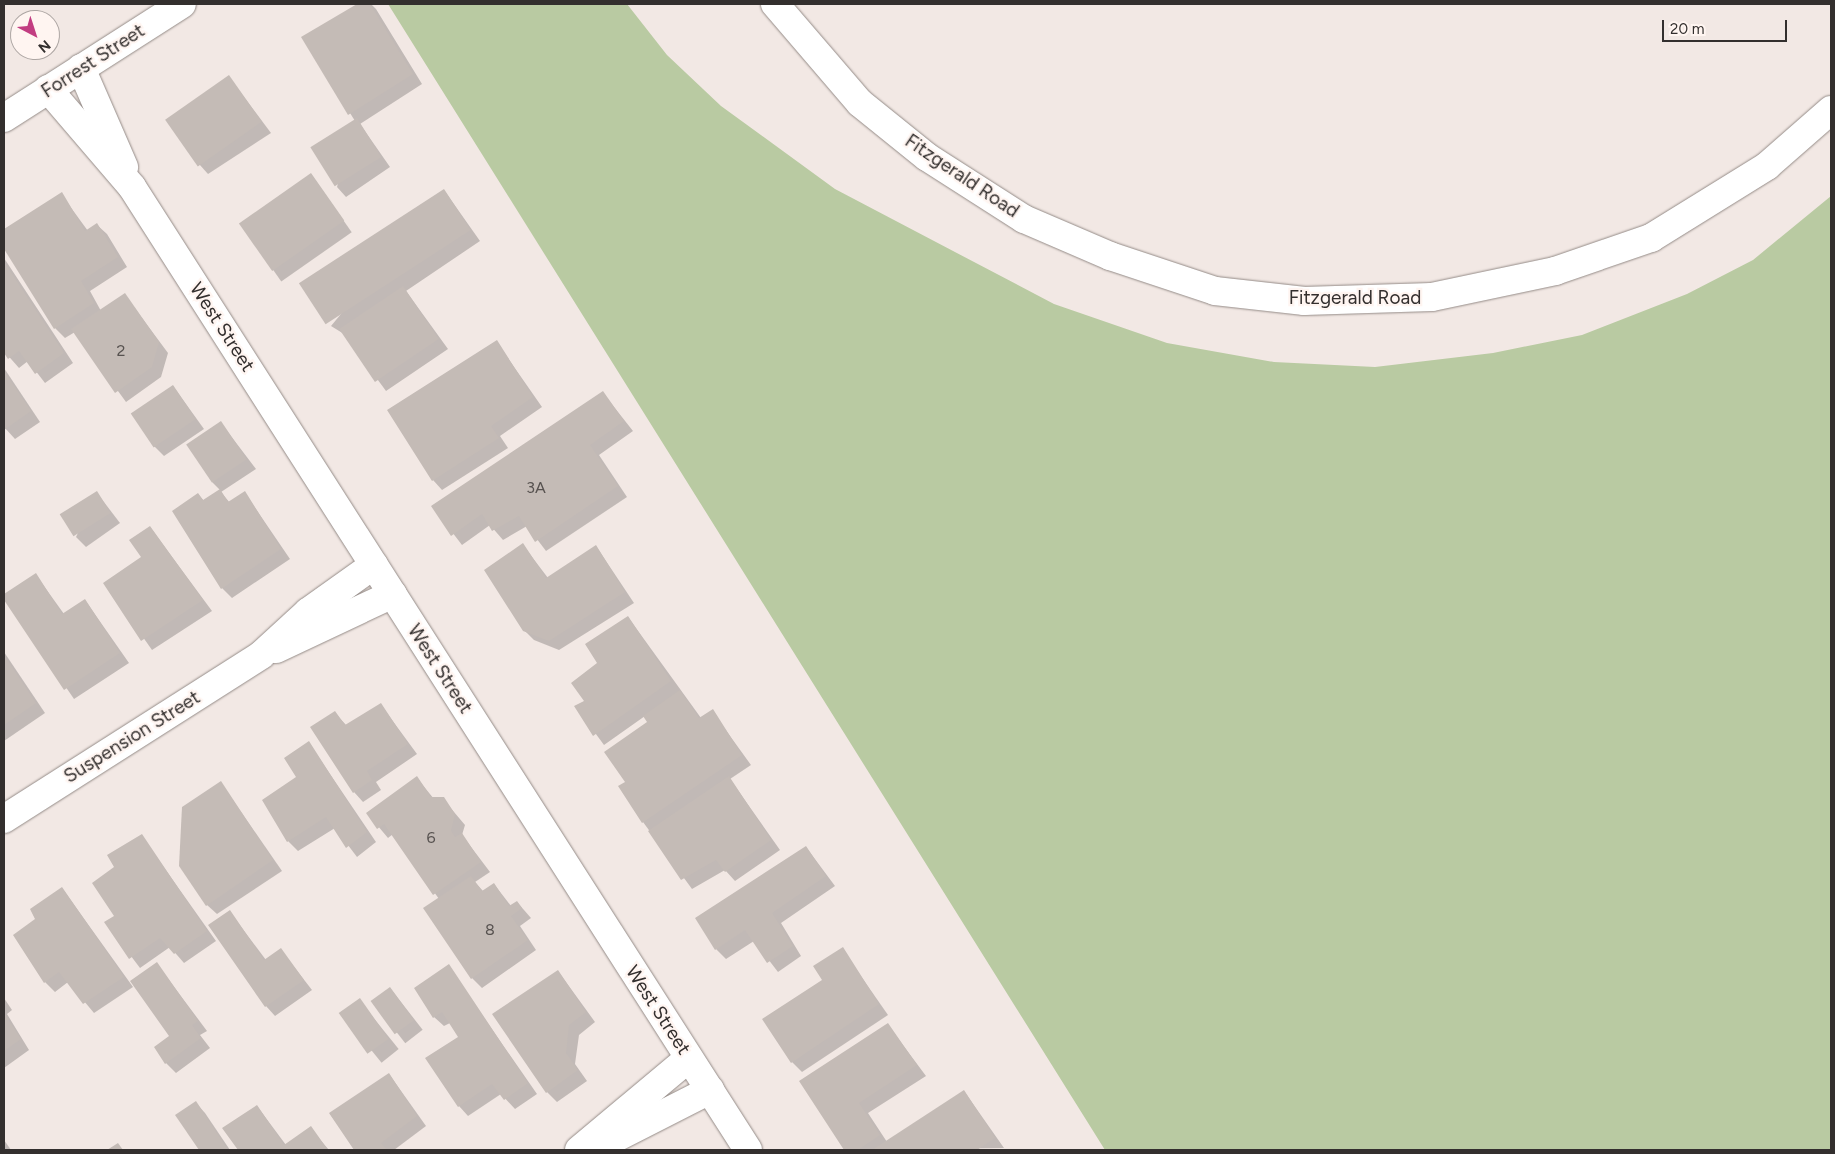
<!DOCTYPE html>
<style>
body{margin:0}
#map{position:relative;width:1835px;height:1154px;overflow:hidden;background:#f2e8e4;font-family:Figtree,sans-serif}
div>[style]{position:absolute}
.green>*{inset:0;background:#b9caa2}
.shadow>*{inset:0;background:#0003;transform-origin:0 0}
.building>*{inset:0;background:#c4bbb6;transform-origin:0 0}
.roads{filter:drop-shadow(0 0 1px #948b87) drop-shadow(0 0 1px #948b87)}
.minor>*{height:28px;margin:-14px;padding:0 14px;transform-origin:14px;border-radius:14px;background:#fff}
.tertiary>*{height:28px;margin:-14px;padding:0 14px;transform-origin:14px;border-radius:14px;background:#fff}
span{translate:-50% -50%;white-space:nowrap;text-align:center;line-height:1.15;-webkit-text-stroke:4.5px #fff5f1;paint-order:stroke}
.number-label{font-size:16px;color:#575250}
.number-label span{-webkit-text-stroke-width:0}
.street-label{font-size:19px;color:#332f2e}
.frame{position:absolute;inset:0;border:5px solid #332f2e;pointer-events:none}
.north{position:absolute;left:10px;top:10px;width:50px;height:50px;box-sizing:border-box;background:#fff5f1;border:1px solid #ada6a3;border-radius:50%;rotate:140deg;font-size:14px;font-weight:700;line-height:20px;text-align:center;color:#332f2e}
.north::after{content:'';display:block;margin:auto;width:18px;height:22px;background:#c23d81;clip-path:polygon(50% 0,100% 100%,50% 72%,0 100%)}
.scale{position:absolute;left:1662px;top:20px;width:125px;height:22px;box-sizing:border-box;border:2px solid #332f2e;border-top:0;padding-left:6px;font-size:15px;line-height:18px;white-space:nowrap;color:#332f2e;-webkit-text-stroke:4px #fff5f1;paint-order:stroke}
</style>
<div id="map">
<div class="green">
<div style="clip-path:polygon(388px 4px,627px 4px,667px 55px,721px 106px,835px 189px,1054px 304px,1167px 343px,1274px 362px,1375px 367px,1493px 353px,1582px 335px,1687px 294px,1753px 260px,1831px 196px,1831px 1150px,1105px 1150px)"></div>
</div>
<div class="shadow">
<div style="clip-path:polygon(359px 4px,371px 4px,376px 9px,422px 84px,360px 124px,390px 167px,346px 197px,337px 187px,355px 121px,303px 38px)"></div>
<div style="clip-path:polygon(229px 77px,271px 133px,208px 174px,199px 164px)"></div>
<div style="left:311px;top:174px;width:71px;height:86px;rotate:55deg"></div>
<div style="clip-path:polygon(444px 190px,480px 241px,406px 291px,448px 349px,386px 391px,344px 334px,331px 326px)"></div>
<div style="clip-path:polygon(61px 194px,88px 231px,97px 225px,107px 234px,127px 267px,90px 291px,101px 311px,125px 295px,168px 353px,161px 377px,126px 402px,75px 332px,65px 338px,55px 328px,4px 247px,4px 231px)"></div>
<div style="clip-path:polygon(4px 258px,73px 363px,45px 383px,28px 361px,19px 368px,4px 351px)"></div>
<div style="clip-path:polygon(496px 341px,542px 407px,500px 436px,508px 448px,442px 490px,433px 480px)"></div>
<div style="clip-path:polygon(4px 368px,40px 422px,15px 439px,4px 427px)"></div>
<div style="clip-path:polygon(173px 386px,204px 429px,164px 456px,154px 446px)"></div>
<div style="clip-path:polygon(603px 393px,633px 431px,599px 455px,627px 497px,546px 551px,527px 526px,503px 540px,490px 525px,462px 545px,432px 506px)"></div>
<div style="clip-path:polygon(221px 423px,256px 469px,221px 492px,230px 503px,245px 493px,290px 559px,232px 598px,222px 588px,198px 494px,204px 501px,220px 490px,212px 482px)"></div>
<div style="clip-path:polygon(97px 493px,120px 523px,86px 547px,76px 537px)"></div>
<div style="clip-path:polygon(150px 527px,212px 611px,152px 650px,105px 583px,143px 557px)"></div>
<div style="clip-path:polygon(523px 545px,548px 578px,596px 546px,634px 603px,559px 650px,534px 640px,524px 630px)"></div>
<div style="clip-path:polygon(36px 575px,64px 614px,85px 600px,129px 663px,74px 699px,4px 597px)"></div>
<div style="clip-path:polygon(628px 617px,701px 718px,712px 711px,751px 765px,730px 779px,780px 850px,735px 881px,725px 870px,692px 889px,643px 822px,626px 782px,649px 722px,645px 716px,604px 745px,576px 707px,585px 701px,598px 664px)"></div>
<div style="clip-path:polygon(4px 652px,45px 713px,4px 741px)"></div>
<div style="clip-path:polygon(381px 705px,417px 754px,376px 782px,381px 790px,363px 802px,354px 792px,335px 713px,347px 726px)"></div>
<div style="clip-path:polygon(309px 743px,376px 842px,357px 857px,335px 828px,298px 851px,288px 841px,298px 778px)"></div>
<div style="clip-path:polygon(417px 778px,434px 799px,443px 799px,465px 825px,462px 835px,490px 872px,475px 882px,483px 891px,494px 884px,511px 906px,517px 902px,531px 918px,520px 926px,536px 950px,482px 988px,472px 978px,439px 899px,393px 834px,388px 838px,367px 813px)"></div>
<div style="clip-path:polygon(221px 783px,282px 871px,217px 914px,207px 905px)"></div>
<div style="clip-path:polygon(141px 835px,216px 941px,184px 963px,170px 947px,140px 968px,106px 923px,116px 917px,116px 867px)"></div>
<div style="clip-path:polygon(806px 847px,835px 886px,781px 923px,801px 956px,778px 972px,754px 941px,726px 959px,716px 949px)"></div>
<div style="clip-path:polygon(62px 888px,133px 987px,94px 1013px,68px 982px,55px 992px,45px 982px,37px 919px)"></div>
<div style="clip-path:polygon(230px 912px,266px 960px,281px 950px,312px 990px,275px 1016px,266px 1006px)"></div>
<div style="clip-path:polygon(842px 949px,888px 1015px,802px 1072px,792px 1062px,823px 980px)"></div>
<div style="clip-path:polygon(157px 964px,207px 1031px,200px 1035px,210px 1048px,176px 1073px,166px 1063px,170px 1037px)"></div>
<div style="clip-path:polygon(448px 966px,537px 1094px,515px 1109px,501px 1094px,468px 1116px,459px 1106px,460px 1038px,450px 1023px,444px 1026px,434px 1017px)"></div>
<div style="clip-path:polygon(558px 971px,595px 1022px,579px 1035px,575px 1064px,587px 1081px,557px 1102px,547px 1092px)"></div>
<div style="left:390px;top:988px;width:53px;height:22px;rotate:52deg"></div>
<div style="clip-path:polygon(4px 998px,12px 1010px,7px 1014px,29px 1050px,4px 1068px)"></div>
<div style="left:359px;top:1000px;width:63px;height:22px;rotate:51deg"></div>
<div style="clip-path:polygon(888px 1025px,926px 1076px,868px 1113px,887px 1142px,964px 1091px,1004px 1148px,845px 1150px,801px 1081px)"></div>
<div style="clip-path:polygon(389px 1074px,426px 1126px,394px 1150px,356px 1150px,330px 1114px)"></div>
<div style="clip-path:polygon(196px 1103px,205px 1113px,230px 1150px,201px 1150px,177px 1115px)"></div>
<div style="clip-path:polygon(257px 1106px,286px 1145px,310px 1128px,329px 1150px,239px 1150px,224px 1128px)"></div>
<div style="clip-path:polygon(4px 1140px,11px 1150px,4px 1150px)"></div>
</div>
<div class="building">
<div style="clip-path:polygon(357px 4px,370px 4px,413px 74px,348px 115px,301px 37px)"></div>
<div style="left:229px;top:75px;width:57px;height:78px;rotate:55deg"></div>
<div style="left:357px;top:118px;width:46px;height:55px;rotate:58deg"></div>
<div style="left:311px;top:173px;width:58px;height:88px;rotate:55deg"></div>
<div style="left:444px;top:189px;width:49px;height:173px;rotate:57deg"></div>
<div style="clip-path:polygon(62px 192px,85px 231px,97px 223px,118px 257px,81px 281px,94px 303px,54px 329px,4px 249px,4px 229px)"></div>
<div style="clip-path:polygon(4px 262px,64px 353px,35px 374px,19px 351px,8px 359px,4px 353px)"></div>
<div style="left:403px;top:286px;width:64px;height:77px;rotate:56deg"></div>
<div style="clip-path:polygon(125px 293px,159px 342px,152px 367px,115px 393px,71px 329px)"></div>
<div style="clip-path:polygon(497px 340px,533px 397px,491px 426px,499px 438px,432px 481px,387px 410px)"></div>
<div style="clip-path:polygon(4px 371px,31px 411px,4px 430px)"></div>
<div style="left:173px;top:385px;width:41px;height:51px;rotate:56deg"></div>
<div style="clip-path:polygon(603px 391px,624px 421px,590px 445px,618px 486px,535px 542px,519px 516px,492px 531px,482px 514px,451px 536px,431px 506px)"></div>
<div style="left:221px;top:421px;width:46px;height:42px;rotate:56deg"></div>
<div style="clip-path:polygon(220px 489px,228px 502px,245px 491px,281px 549px,221px 589px,172px 511px,198px 493px,203px 500px)"></div>
<div style="left:97px;top:491px;width:26px;height:44px;rotate:58deg"></div>
<div style="clip-path:polygon(150px 526px,203px 600px,141px 641px,103px 583px,141px 557px,129px 540px)"></div>
<div style="clip-path:polygon(523px 543px,546px 578px,596px 545px,625px 592px,549px 641px,523px 631px,484px 570px)"></div>
<div style="clip-path:polygon(36px 573px,62px 614px,85px 599px,120px 653px,64px 690px,4px 600px,4px 594px)"></div>
<div style="clip-path:polygon(628px 616px,671px 681px,593px 736px,574px 706px,584px 701px,571px 683px,597px 663px,585px 644px)"></div>
<div style="clip-path:polygon(4px 655px,36px 703px,4px 725px)"></div>
<div style="clip-path:polygon(680px 690px,699px 718px,713px 709px,742px 755px,642px 823px,618px 786px,625px 782px,604px 752px,647px 722px,643px 716px)"></div>
<div style="clip-path:polygon(381px 703px,408px 744px,367px 771px,372px 780px,353px 793px,310px 727px,335px 711px,345px 725px)"></div>
<div style="clip-path:polygon(309px 741px,367px 832px,346px 848px,326px 817px,287px 842px,262px 800px,296px 777px,284px 758px)"></div>
<div style="clip-path:polygon(417px 776px,431px 797px,444px 797px,455px 814px,451px 831px,455px 837px,462px 833px,481px 862px,433px 895px,384px 824px,377px 829px,366px 813px)"></div>
<div style="clip-path:polygon(729px 776px,771px 840px,725px 872px,716px 860px,681px 880px,648px 831px)"></div>
<div style="clip-path:polygon(221px 781px,273px 860px,206px 906px,179px 866px,182px 807px)"></div>
<div style="clip-path:polygon(142px 834px,207px 931px,174px 954px,160px 938px,129px 959px,104px 922px,114px 916px,92px 883px,114px 867px,107px 855px)"></div>
<div style="clip-path:polygon(806px 846px,826px 876px,772px 913px,793px 946px,767px 963px,745px 930px,715px 950px,695px 918px)"></div>
<div style="clip-path:polygon(471px 876px,482px 891px,494px 883px,509px 906px,517px 901px,522px 908px,511px 916px,528px 940px,471px 979px,423px 908px)"></div>
<div style="clip-path:polygon(62px 887px,124px 977px,83px 1004px,59px 972px,44px 983px,13px 935px,35px 919px,30px 909px)"></div>
<div style="clip-path:polygon(230px 910px,264px 960px,281px 948px,304px 980px,265px 1007px,208px 925px)"></div>
<div style="clip-path:polygon(843px 947px,879px 1004px,791px 1063px,762px 1019px,822px 980px,813px 966px)"></div>
<div style="clip-path:polygon(157px 962px,198px 1021px,192px 1025px,201px 1038px,165px 1064px,154px 1047px,169px 1036px,130px 981px)"></div>
<div style="clip-path:polygon(449px 964px,528px 1083px,504px 1100px,492px 1084px,458px 1107px,425px 1058px,458px 1037px,442px 1012px,433px 1018px,414px 988px)"></div>
<div style="clip-path:polygon(558px 970px,586px 1012px,569px 1025px,566px 1053px,578px 1070px,546px 1093px,492px 1014px)"></div>
<div style="left:390px;top:987px;width:41px;height:24px;rotate:54deg"></div>
<div style="left:360px;top:998px;width:50px;height:26px;rotate:55deg"></div>
<div style="clip-path:polygon(4px 1013px,21px 1039px,4px 1051px)"></div>
<div style="clip-path:polygon(888px 1023px,917px 1065px,859px 1103px,880px 1135px,858px 1150px,844px 1150px,799px 1081px)"></div>
<div style="clip-path:polygon(389px 1073px,417px 1116px,381px 1143px,387px 1150px,354px 1150px,329px 1113px)"></div>
<div style="clip-path:polygon(964px 1090px,995px 1138px,977px 1150px,872px 1150px)"></div>
<div style="clip-path:polygon(196px 1101px,228px 1150px,199px 1150px,175px 1115px)"></div>
<div style="clip-path:polygon(257px 1105px,284px 1145px,311px 1126px,328px 1150px,238px 1150px,222px 1128px)"></div>
<div style="clip-path:polygon(118px 1143px,123px 1150px,107px 1150px)"></div>
</div>
<div class="roads">
<div class="minor">
<div style="left:81px;top:68px;width:108px;rotate:66.5deg"></div>
<div style="left:48px;top:89px;width:129px;rotate:49.4deg"></div>
<div style="left:132px;top:187px;width:1143px;rotate:57.39deg"></div>
<div style="left:276px;top:649px;width:129px;rotate:-25.2deg"></div>
<div style="left:4px;top:819px;width:305px;rotate:-32.5deg"></div>
<div style="left:261px;top:655px;width:64px;rotate:-42.5deg"></div>
<div style="left:308px;top:612px;width:81px;rotate:-35.5deg"></div>
<div style="left:606px;top:1143px;width:117px;rotate:-27deg"></div>
<div style="left:579px;top:1150px;width:143px;rotate:-39.9deg"></div>
</div>
<div class="tertiary">
<div style="left:775px;top:4px;width:130px;rotate:49.4deg"></div>
<div style="left:860px;top:103px;width:86px;rotate:38.9deg"></div>
<div style="left:927px;top:157px;width:115px;rotate:32.6deg"></div>
<div style="left:1024px;top:219px;width:94px;rotate:23.3deg"></div>
<div style="left:1110px;top:256px;width:111px;rotate:18.4deg"></div>
<div style="left:1215px;top:291px;width:90px;rotate:6.4deg"></div>
<div style="left:1304px;top:301px;width:128px;rotate:-1.8deg"></div>
<div style="left:1432px;top:297px;width:126px;rotate:-11.9deg"></div>
<div style="left:1555px;top:271px;width:102px;rotate:-19deg"></div>
<div style="left:1651px;top:238px;width:137px;rotate:-31.8deg"></div>
<div style="left:1767px;top:166px;width:85px;rotate:-41.2deg"></div>
<div style="left:4px;top:118px;width:211px;rotate:-32.6deg"></div>
</div>
</div>
<div class="number-label">
<span style="left:121px;top:351px">2</span>
<span style="left:536px;top:488px">3A</span>
<span style="left:431px;top:838px">6</span>
<span style="left:490px;top:930px">8</span>
</div>
<div class="street-label">
<span style="left:93px;top:61px;rotate:-33deg">Forrest Street</span>
<span style="left:962px;top:176px;rotate:34deg">Fitzgerald Road</span>
<span style="left:1355px;top:298px">Fitzgerald Road</span>
<span style="left:222px;top:327px;rotate:57deg">West Street</span>
<span style="left:440px;top:669px;rotate:57deg">West Street</span>
<span style="left:132px;top:737px;rotate:-32deg">Suspension Street</span>
<span style="left:658px;top:1010px;rotate:57deg">West Street</span>
</div>
<div class="frame"></div>
<div class="north">N</div>
<div class="scale">20 m</div>
</div>
